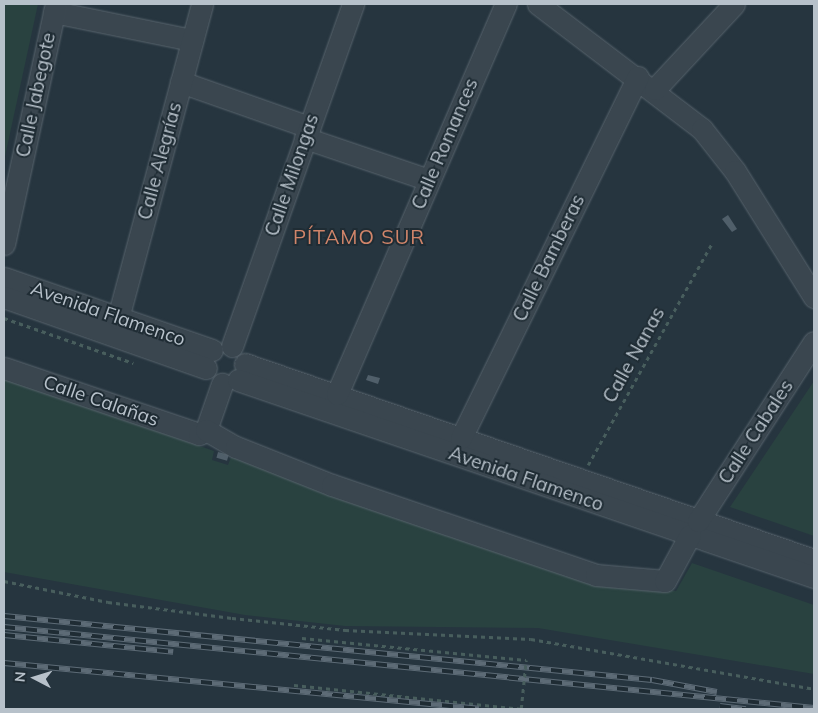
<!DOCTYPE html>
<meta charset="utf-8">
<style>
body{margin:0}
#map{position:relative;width:818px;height:713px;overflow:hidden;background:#26353f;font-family:Mulish,sans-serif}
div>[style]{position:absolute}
.green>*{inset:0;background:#294240}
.building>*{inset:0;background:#505f6a;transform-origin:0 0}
.path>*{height:2.5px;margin-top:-1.25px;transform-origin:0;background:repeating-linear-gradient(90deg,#485e5d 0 4px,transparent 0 8px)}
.roads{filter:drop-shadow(0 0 1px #58646d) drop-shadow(0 0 1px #58646d)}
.minor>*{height:21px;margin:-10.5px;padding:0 10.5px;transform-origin:10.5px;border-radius:10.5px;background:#3a464f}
.rail>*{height:5.5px;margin-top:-2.75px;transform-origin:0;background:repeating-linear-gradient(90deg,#1f2c34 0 11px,#5d6b76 0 22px);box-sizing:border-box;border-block:1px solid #5d6b76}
.path-bridge>*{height:2.5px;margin-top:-1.25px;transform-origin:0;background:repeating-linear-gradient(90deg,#485e5d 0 4px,transparent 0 8px)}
span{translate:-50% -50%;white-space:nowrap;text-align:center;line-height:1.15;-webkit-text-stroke:4px #1f2c34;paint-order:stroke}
.street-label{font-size:19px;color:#b7c1ca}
.neighbourhood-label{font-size:20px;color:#d1856a;letter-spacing:1px}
.frame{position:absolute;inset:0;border:5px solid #b7c1ca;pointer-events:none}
.north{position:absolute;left:10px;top:653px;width:50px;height:50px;-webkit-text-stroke:4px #1f2c34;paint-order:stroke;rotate:275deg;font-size:14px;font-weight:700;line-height:20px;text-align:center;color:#b7c1ca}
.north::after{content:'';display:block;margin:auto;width:18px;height:22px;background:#b7c1ca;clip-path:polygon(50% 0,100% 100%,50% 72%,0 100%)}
</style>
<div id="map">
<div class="green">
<div style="clip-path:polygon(4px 4px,38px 4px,4px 161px)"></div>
<div style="clip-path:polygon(4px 378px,214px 451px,212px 460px,228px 465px,231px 457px,594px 582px,676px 591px,692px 563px,814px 605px,814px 674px,538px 628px,345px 626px,245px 615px,4px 572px)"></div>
<div style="clip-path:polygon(814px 381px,814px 536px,730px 507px)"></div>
</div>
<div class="building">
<div style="clip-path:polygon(728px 215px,737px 229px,732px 232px,722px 219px)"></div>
<div style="clip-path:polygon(368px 375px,380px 378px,378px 384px,366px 380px)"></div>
<div style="left:218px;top:452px;width:11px;height:6px;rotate:15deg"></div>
</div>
<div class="path">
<div style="left:4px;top:318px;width:137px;rotate:19.2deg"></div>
<div style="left:588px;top:465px;width:254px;rotate:-60.8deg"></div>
<div style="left:4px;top:581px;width:106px;rotate:11.4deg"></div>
<div style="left:108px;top:602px;width:125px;rotate:7.4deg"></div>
<div style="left:232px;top:618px;width:114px;rotate:6.1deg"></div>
<div style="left:345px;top:630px;width:186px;rotate:2.8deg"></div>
<div style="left:531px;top:639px;width:287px;rotate:10deg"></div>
<div style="left:302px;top:638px;width:225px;rotate:5.6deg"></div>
<div style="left:294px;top:685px;width:228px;rotate:6deg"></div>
</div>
<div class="roads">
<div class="minor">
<div style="left:538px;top:4px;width:206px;rotate:37.3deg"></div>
<div style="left:702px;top:129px;width:53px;rotate:51.8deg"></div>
<div style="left:735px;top:171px;width:149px;rotate:57.9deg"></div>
<div style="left:54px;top:12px;width:141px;rotate:11.5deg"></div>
<div style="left:181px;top:82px;width:136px;rotate:19.4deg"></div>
<div style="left:655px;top:89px;width:116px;rotate:-47.1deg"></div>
<div style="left:305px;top:138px;width:131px;rotate:18.7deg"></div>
<div style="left:4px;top:244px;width:246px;rotate:-77.8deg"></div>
<div style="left:4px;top:278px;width:220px;rotate:19.1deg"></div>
<div style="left:4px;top:297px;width:214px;rotate:19.4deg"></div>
<div style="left:118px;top:318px;width:325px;rotate:-75deg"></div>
<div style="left:232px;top:346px;width:363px;rotate:-70.5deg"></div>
<div style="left:245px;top:364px;width:602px;rotate:19.01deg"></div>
<div style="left:4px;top:368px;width:206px;rotate:18.7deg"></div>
<div style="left:199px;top:434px;width:8px;rotate:-30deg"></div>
<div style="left:206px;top:430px;width:49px;rotate:-70.8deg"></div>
<div style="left:238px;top:380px;width:609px;rotate:18.88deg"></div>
<div style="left:337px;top:394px;width:425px;rotate:-66.6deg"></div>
<div style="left:206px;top:430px;width:34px;rotate:30deg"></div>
<div style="left:236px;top:447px;width:103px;rotate:21.6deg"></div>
<div style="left:332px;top:485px;width:279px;rotate:18.8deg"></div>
<div style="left:596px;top:575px;width:69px;rotate:5deg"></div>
<div style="left:665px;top:581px;width:52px;rotate:-61.5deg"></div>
<div style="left:461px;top:438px;width:402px;rotate:-63.9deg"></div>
<div style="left:698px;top:521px;width:213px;rotate:-57.1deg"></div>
</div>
</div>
<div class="rail">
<div style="left:4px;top:616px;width:651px;rotate:5.64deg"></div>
<div style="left:652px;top:680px;width:66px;rotate:10.5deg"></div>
<div style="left:4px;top:627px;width:814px;rotate:5.71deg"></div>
<div style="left:4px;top:635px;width:170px;rotate:5.7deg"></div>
<div style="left:4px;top:663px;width:477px;rotate:5.5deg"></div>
<div style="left:720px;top:706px;width:26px;rotate:7deg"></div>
</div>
<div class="path-bridge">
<div style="left:521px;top:709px;width:49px;rotate:-84.2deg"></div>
</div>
<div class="street-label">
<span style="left:36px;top:95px;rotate:-78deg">Calle Jabegote</span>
<span style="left:445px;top:144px;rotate:-67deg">Calle Romances</span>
<span style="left:160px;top:161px;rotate:-75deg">Calle Alegrías</span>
<span style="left:292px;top:175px;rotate:-71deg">Calle Milongas</span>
<span style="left:549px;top:258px;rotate:-64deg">Calle Bamberas</span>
<span style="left:108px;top:314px;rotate:19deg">Avenida Flamenco</span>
<span style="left:634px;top:355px;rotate:-61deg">Calle Nanas</span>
<span style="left:101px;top:401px;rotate:19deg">Calle Calañas</span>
<span style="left:756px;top:432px;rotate:-57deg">Calle Cabales</span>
<span style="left:526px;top:479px;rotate:19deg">Avenida Flamenco</span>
</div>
<div class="neighbourhood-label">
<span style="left:359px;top:236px">PÍTAMO SUR</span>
</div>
<div class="frame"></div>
<div class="north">N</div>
</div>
